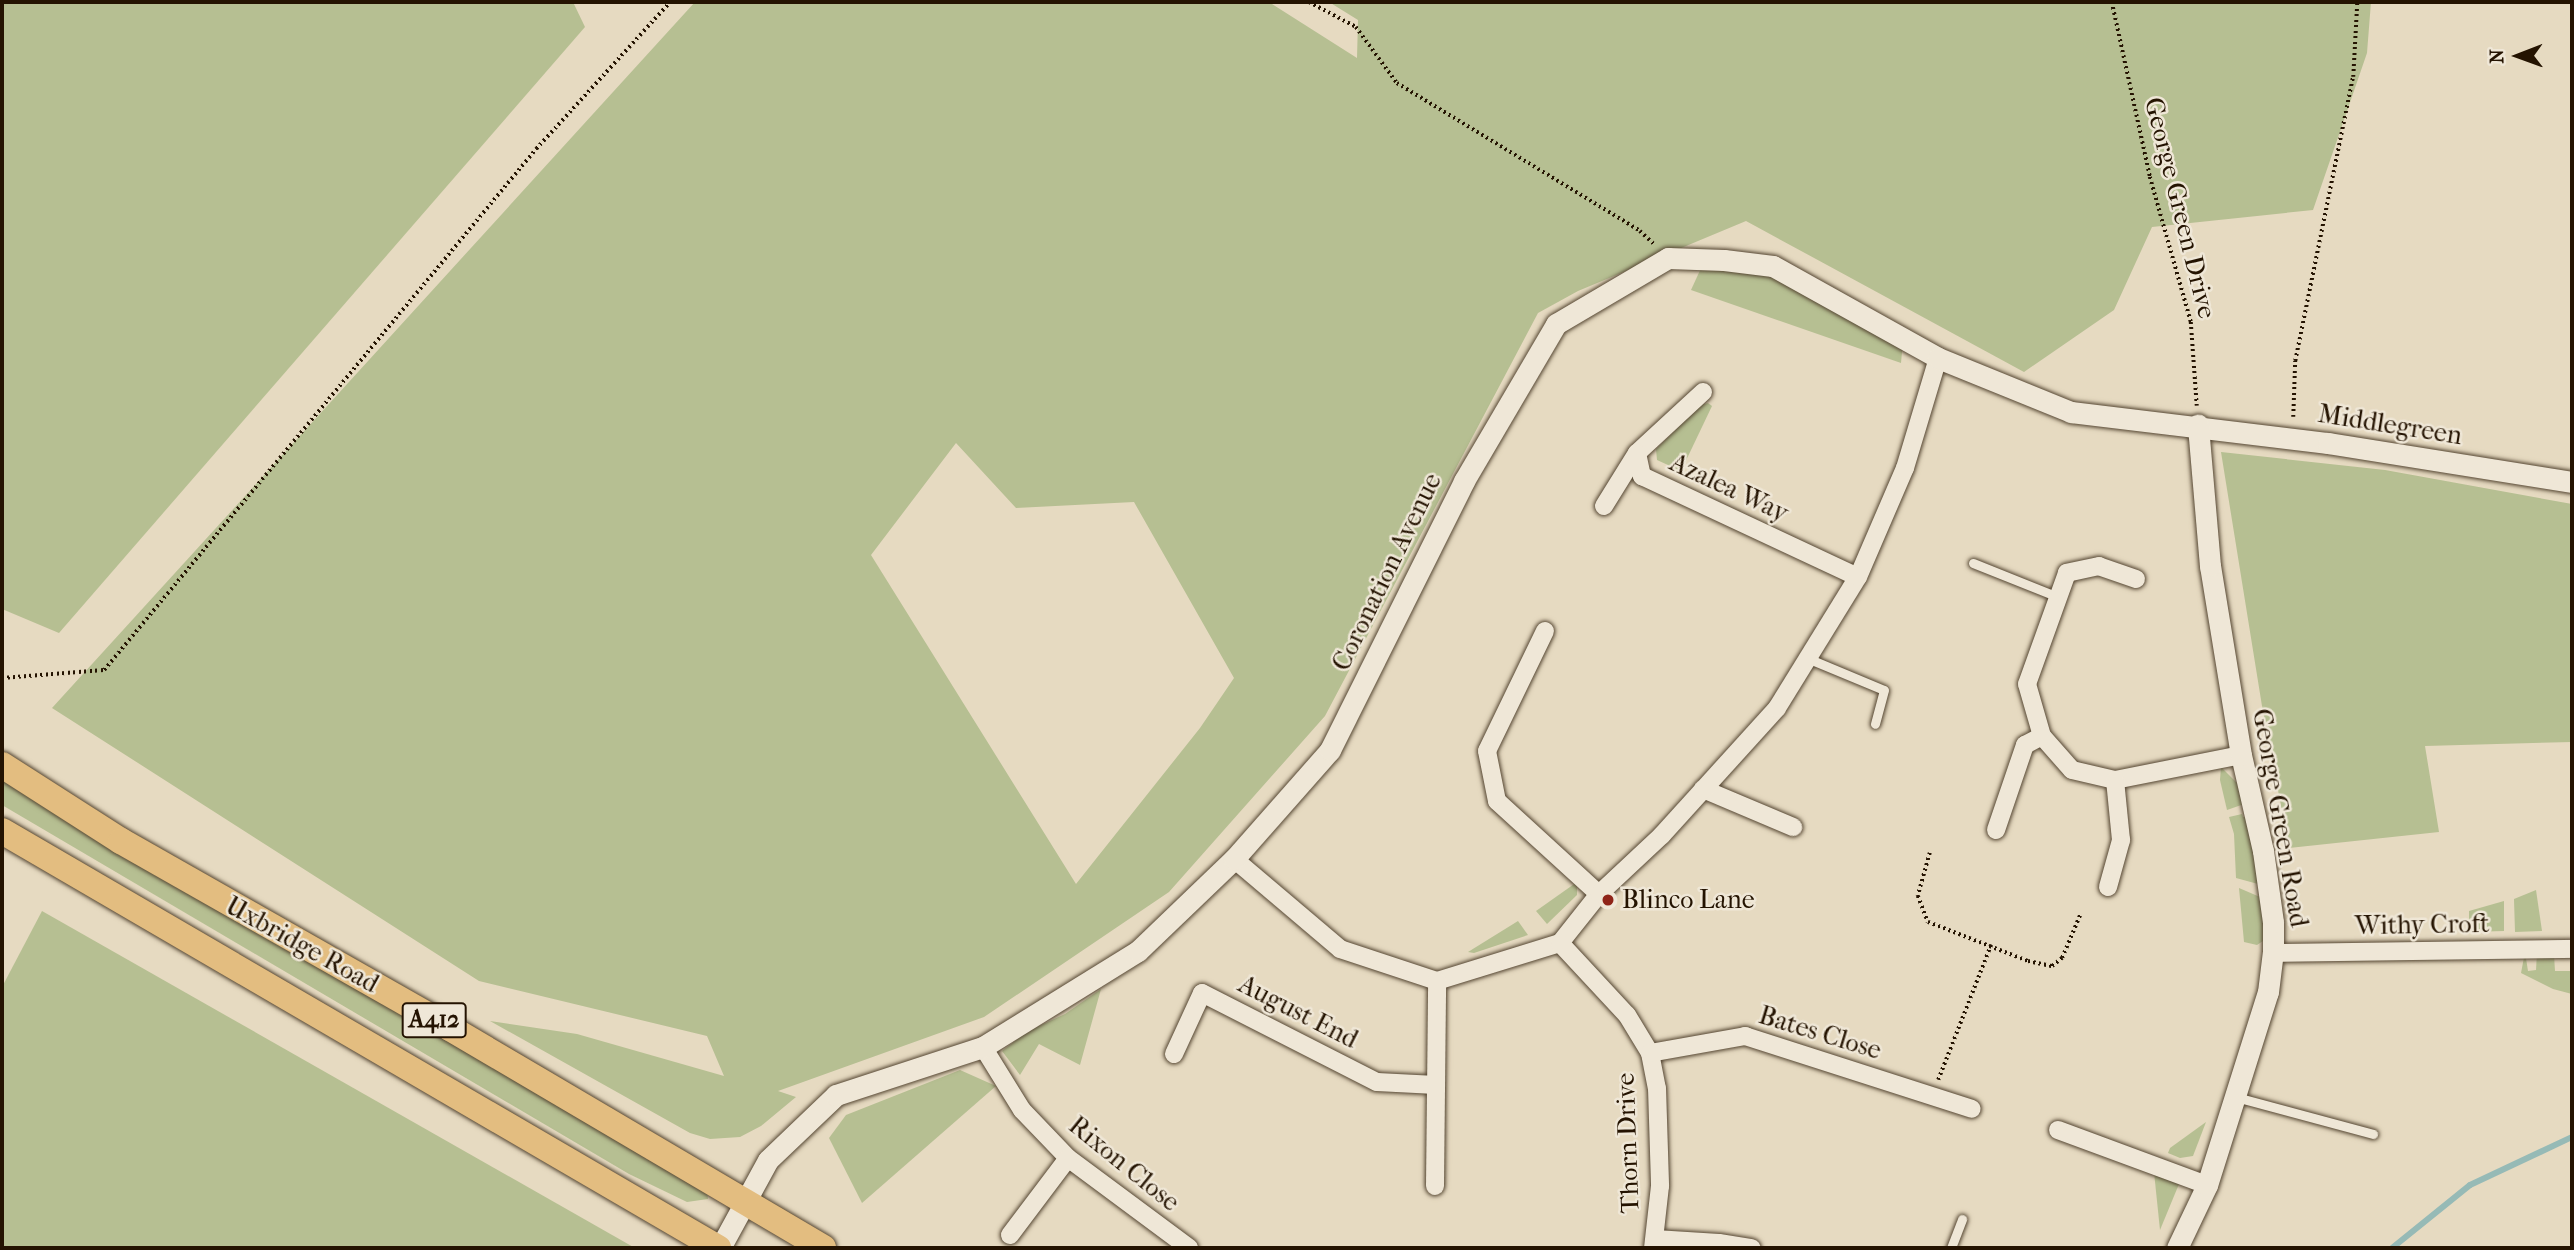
<!DOCTYPE html>
<style>
body{margin:0}
#map{position:relative;width:2574px;height:1250px;overflow:hidden;background:#e6dac1;font-family:"IM FELL French Canon",serif}
div>[style]{position:absolute}
.green>*{inset:0;background:#b6bf92}
.stream>*{height:6px;margin:-3px;padding:0 3px;transform-origin:3px;border-radius:3px;background:#96bab6}
.path>*{height:3.5px;margin-top:-1.75px;transform-origin:0;background:repeating-linear-gradient(90deg,#241301 0 2px,transparent 0 5.5px)}
.roads{filter:drop-shadow(0 0 2px #544531) drop-shadow(0 0 2px #544531)}
.service>*{height:9px;margin:-4.5px;padding:0 4.5px;transform-origin:4.5px;border-radius:4.5px;background:#efe7d7}
.minor>*{height:18px;margin:-9px;padding:0 9px;transform-origin:9px;border-radius:9px;background:#efe7d7}
.tertiary>*{height:21px;margin:-10.5px;padding:0 10.5px;transform-origin:10.5px;border-radius:10.5px;background:#efe7d7}
.primary>*{height:26px;margin:-13px;padding:0 13px;transform-origin:13px;border-radius:13px;background:#e3bd80}
.dots>*{width:19px;height:19px;translate:-50% -50%;box-sizing:border-box;border:4px solid #efe7d7;border-radius:50%}
span{translate:-50% -50%;white-space:nowrap;text-align:center;line-height:1.15;-webkit-text-stroke:5px #efe7d7;paint-order:stroke}
.shield-label span{padding:2px 5px;background:#efe7d7;border:2px solid;border-radius:5px;-webkit-text-stroke-width:0}
.shield-label{font-size:24px;color:#241301;font-weight:700}
.street-label{font-size:26px;color:#241301}
.poi-label{font-size:26px;color:#241301}
.left{translate:0 -50%;text-align:left}
.frame{position:absolute;inset:0;border:4px solid #241301;pointer-events:none}
.north{position:absolute;left:2483px;top:21px;width:70px;height:70px;-webkit-text-stroke:5px #efe7d7;paint-order:stroke;rotate:269deg;font-size:19px;font-weight:700;line-height:28px;text-align:center;color:#241301}
.north::after{content:'';display:block;margin:auto;width:24px;height:32px;background:#241301;clip-path:polygon(50% 0,100% 100%,50% 72%,0 100%)}
</style>
<div id="map">
<div class="green">
<div style="clip-path:polygon(2px 2px,573px 2px,585px 27px,59px 633px,2px 609px)"></div>
<div style="clip-path:polygon(evenodd,695px 2px,1269px 2px,1357px 58px,1358px 20px,1329px 2px,2371px 2px,2367px 53px,2313px 210px,2152px 227px,2114px 310px,2024px 372px,1746px 221px,1578px 291px,1538px 313px,1325px 716px,1169px 892px,984px 1017px,778px 1091px,796px 1097px,761px 1126px,740px 1137px,710px 1139px,690px 1133px,490px 1021px,577px 1034px,724px 1076px,707px 1036px,479px 981px,52px 708px,695px 2px,956px 443px,1016px 508px,1134px 502px,1234px 678px,1200px 728px,1076px 884px,871px 555px,956px 443px)"></div>
<div style="clip-path:polygon(1702px 266px,1766px 269px,1903px 341px,1901px 363px,1691px 290px)"></div>
<div style="clip-path:polygon(1708px 403px,1712px 406px,1681px 471px,1657px 460px,1656px 449px,1701px 405px)"></div>
<div style="clip-path:polygon(2221px 452px,2385px 470px,2572px 504px,2572px 742px,2425px 746px,2439px 832px,2289px 848px,2262px 706px)"></div>
<div style="clip-path:polygon(2221px 767px,2239px 785px,2247px 803px,2227px 810px,2220px 780px)"></div>
<div style="clip-path:polygon(2px 770px,707px 1191px,708px 1199px,687px 1202px,629px 1174px,2px 805px)"></div>
<div style="clip-path:polygon(2242px 814px,2243px 817px,2250px 815px,2258px 884px,2236px 878px,2234px 834px,2229px 817px)"></div>
<div style="clip-path:polygon(1577px 882px,1577px 895px,1547px 924px,1536px 911px)"></div>
<div style="clip-path:polygon(2239px 888px,2260px 897px,2265px 928px,2263px 941px,2257px 945px,2244px 942px)"></div>
<div style="clip-path:polygon(2536px 890px,2542px 931px,2515px 932px,2514px 899px)"></div>
<div style="clip-path:polygon(2504px 901px,2504px 931px,2469px 932px,2469px 911px)"></div>
<div style="clip-path:polygon(42px 911px,635px 1248px,2px 1248px,2px 987px)"></div>
<div style="clip-path:polygon(1518px 921px,1528px 935px,1474px 953px,1468px 952px)"></div>
<div style="clip-path:polygon(2525px 952px,2528px 971px,2536px 970px,2537px 952px,2554px 955px,2555px 971px,2572px 971px,2572px 994px,2553px 989px,2521px 973px)"></div>
<div style="clip-path:polygon(1101px 989px,1080px 1065px,1039px 1044px,1020px 1075px,1002px 1051px,1028px 1031px,1065px 1014px)"></div>
<div style="clip-path:polygon(960px 1070px,996px 1086px,862px 1203px,829px 1138px,846px 1115px)"></div>
<div style="clip-path:polygon(2206px 1122px,2193px 1156px,2180px 1158px,2168px 1153px,2170px 1148px)"></div>
<div style="clip-path:polygon(2154px 1172px,2179px 1184px,2160px 1230px)"></div>
</div>
<div class="stream">
<div style="left:2392px;top:1248px;width:100px;rotate:-38.9deg"></div>
<div style="left:2470px;top:1185px;width:113px;rotate:-25.2deg"></div>
</div>
<div class="path">
<div style="left:1309px;top:2px;width:53px;rotate:28deg"></div>
<div style="left:1356px;top:27px;width:69px;rotate:53.8deg"></div>
<div style="left:1397px;top:83px;width:285px;rotate:31.3deg"></div>
<div style="left:1640px;top:231px;width:19px;rotate:43deg"></div>
<div style="left:2112px;top:2px;width:179px;rotate:77.7deg"></div>
<div style="left:2150px;top:177px;width:151px;rotate:74.2deg"></div>
<div style="left:2191px;top:322px;width:84px;rotate:85.9deg"></div>
<div style="left:2293px;top:417px;width:56px;rotate:-88deg"></div>
<div style="left:2295px;top:361px;width:290px;rotate:-78.5deg"></div>
<div style="left:2353px;top:77px;width:75px;rotate:-86.9deg"></div>
<div style="left:2px;top:678px;width:102px;rotate:-4.5deg"></div>
<div style="left:104px;top:670px;width:677px;rotate:-50.34deg"></div>
<div style="left:536px;top:149px;width:199px;rotate:-47.6deg"></div>
<div style="left:1930px;top:853px;width:45px;rotate:105.6deg"></div>
<div style="left:1918px;top:896px;width:28px;rotate:69deg"></div>
<div style="left:1928px;top:922px;width:107px;rotate:21.3deg"></div>
<div style="left:2028px;top:961px;width:25px;rotate:12deg"></div>
<div style="left:2052px;top:966px;width:13px;rotate:-39deg"></div>
<div style="left:2062px;top:958px;width:47px;rotate:-67.3deg"></div>
<div style="left:1938px;top:1080px;width:145px;rotate:-68.6deg"></div>
</div>
<div class="roads">
<div class="service">
<div style="left:1973px;top:563px;width:92px;rotate:21.8deg"></div>
<div style="left:1807px;top:658px;width:83px;rotate:22.6deg"></div>
<div style="left:1884px;top:690px;width:35px;rotate:105deg"></div>
<div style="left:2236px;top:1097px;width:142px;rotate:15.1deg"></div>
<div style="left:1951px;top:1248px;width:31px;rotate:-69deg"></div>
</div>
<div class="minor">
<div style="left:1703px;top:392px;width:90px;rotate:137.3deg"></div>
<div style="left:1637px;top:453px;width:24px;rotate:78deg"></div>
<div style="left:1642px;top:476px;width:238px;rotate:25.1deg"></div>
<div style="left:1604px;top:506px;width:62px;rotate:-58.1deg"></div>
<div style="left:2136px;top:579px;width:39px;rotate:-161deg"></div>
<div style="left:2099px;top:566px;width:33px;rotate:168deg"></div>
<div style="left:2067px;top:573px;width:118px;rotate:109.8deg"></div>
<div style="left:2027px;top:684px;width:54px;rotate:73.9deg"></div>
<div style="left:2042px;top:736px;width:45px;rotate:48.6deg"></div>
<div style="left:2072px;top:770px;width:44px;rotate:13.1deg"></div>
<div style="left:2115px;top:780px;width:128px;rotate:-11.2deg"></div>
<div style="left:1545px;top:631px;width:133px;rotate:115.8deg"></div>
<div style="left:1487px;top:751px;width:51px;rotate:78.7deg"></div>
<div style="left:1497px;top:801px;width:138px;rotate:42.4deg"></div>
<div style="left:1703px;top:789px;width:98px;rotate:22.9deg"></div>
<div style="left:1996px;top:830px;width:90px;rotate:-71.2deg"></div>
<div style="left:2025px;top:745px;width:19px;rotate:-28deg"></div>
<div style="left:1234px;top:859px;width:139px;rotate:40.3deg"></div>
<div style="left:1340px;top:949px;width:102px;rotate:18.3deg"></div>
<div style="left:1437px;top:981px;width:129px;rotate:-17.2deg"></div>
<div style="left:1560px;top:943px;width:63px;rotate:-51.5deg"></div>
<div style="left:1599px;top:894px;width:86px;rotate:-43.1deg"></div>
<div style="left:1662px;top:835px;width:171px;rotate:-47.8deg"></div>
<div style="left:1777px;top:708px;width:154px;rotate:-58.3deg"></div>
<div style="left:1858px;top:577px;width:119px;rotate:-66.7deg"></div>
<div style="left:1905px;top:468px;width:115px;rotate:-73.3deg"></div>
<div style="left:2108px;top:887px;width:49px;rotate:-74.5deg"></div>
<div style="left:2121px;top:840px;width:60px;rotate:-95.7deg"></div>
<div style="left:1560px;top:943px;width:98px;rotate:47.1deg"></div>
<div style="left:1627px;top:1015px;width:44px;rotate:58.8deg"></div>
<div style="left:1650px;top:1053px;width:36px;rotate:79deg"></div>
<div style="left:1657px;top:1088px;width:98px;rotate:88.2deg"></div>
<div style="left:1660px;top:1186px;width:62px;rotate:96.4deg"></div>
<div style="left:2273px;top:953px;width:299px;rotate:-0.8deg"></div>
<div style="left:983px;top:1047px;width:74px;rotate:58.2deg"></div>
<div style="left:1022px;top:1110px;width:66px;rotate:46.2deg"></div>
<div style="left:1068px;top:1158px;width:151px;rotate:36.6deg"></div>
<div style="left:1650px;top:1053px;width:97px;rotate:-10.1deg"></div>
<div style="left:1745px;top:1036px;width:238px;rotate:17.8deg"></div>
<div style="left:1174px;top:1054px;width:67px;rotate:-65.3deg"></div>
<div style="left:1202px;top:993px;width:196px;rotate:27deg"></div>
<div style="left:1377px;top:1082px;width:59px;rotate:2.9deg"></div>
<div style="left:2058px;top:1130px;width:159px;rotate:20.3deg"></div>
<div style="left:1435px;top:1186px;width:205px;rotate:-89.4deg"></div>
<div style="left:1010px;top:1235px;width:96px;rotate:-53deg"></div>
<div style="left:1655px;top:1239px;width:64px;rotate:3.6deg"></div>
<div style="left:1719px;top:1243px;width:33px;rotate:9deg"></div>
</div>
<div class="tertiary">
<div style="left:720px;top:1248px;width:100px;rotate:-61.4deg"></div>
<div style="left:768px;top:1160px;width:94px;rotate:-43.7deg"></div>
<div style="left:836px;top:1095px;width:155px;rotate:-18.1deg"></div>
<div style="left:983px;top:1047px;width:182px;rotate:-31.8deg"></div>
<div style="left:1138px;top:951px;width:133px;rotate:-43.8deg"></div>
<div style="left:1234px;top:859px;width:145px;rotate:-48.6deg"></div>
<div style="left:1330px;top:750px;width:301px;rotate:-63.5deg"></div>
<div style="left:1464px;top:481px;width:182px;rotate:-59.6deg"></div>
<div style="left:1556px;top:324px;width:130px;rotate:-30.5deg"></div>
<div style="left:1668px;top:258px;width:56px;rotate:2deg"></div>
<div style="left:1724px;top:260px;width:49px;rotate:7deg"></div>
<div style="left:1773px;top:266px;width:189px;rotate:29.1deg"></div>
<div style="left:1938px;top:358px;width:144px;rotate:22.1deg"></div>
<div style="left:2071px;top:412px;width:259px;rotate:6.9deg"></div>
<div style="left:2328px;top:443px;width:247px;rotate:9.1deg"></div>
<div style="left:2177px;top:1248px;width:70px;rotate:-64.5deg"></div>
<div style="left:2207px;top:1185px;width:202px;rotate:-72.5deg"></div>
<div style="left:2268px;top:992px;width:39px;rotate:-83deg"></div>
<div style="left:2273px;top:953px;width:31px;rotate:-90deg"></div>
<div style="left:2273px;top:922px;width:72px;rotate:-98deg"></div>
<div style="left:2263px;top:851px;width:98px;rotate:-102.9deg"></div>
<div style="left:2241px;top:755px;width:192px;rotate:-99.3deg"></div>
<div style="left:2210px;top:566px;width:142px;rotate:-94.9deg"></div>
</div>
<div class="primary">
<div style="left:2px;top:765px;width:141px;rotate:32.6deg"></div>
<div style="left:121px;top:841px;width:378px;rotate:29.6deg"></div>
<div style="left:450px;top:1028px;width:433px;rotate:30.5deg"></div>
<div style="left:2px;top:831px;width:829px;rotate:30.22deg"></div>
</div>
</div>
<div class="dots">
<div style="left:1608px;top:900px;background:#8f2418"></div>
</div>
<div class="shield-label">
<span style="left:434px;top:1020px">A412</span>
</div>
<div class="street-label">
<span style="left:2180px;top:208px;rotate:76deg">George Green Drive</span>
<span style="left:2390px;top:425px;rotate:9deg">Middlegreen</span>
<span style="left:1729px;top:488px;rotate:25deg">Azalea Way</span>
<span style="left:1387px;top:572px;rotate:-64deg">Coronation Avenue</span>
<span style="left:2280px;top:818px;rotate:80deg">George Green Road</span>
<span style="left:2422px;top:925px;rotate:-1deg">Withy Croft</span>
<span style="left:302px;top:945px;rotate:29deg">Uxbridge Road</span>
<span style="left:1298px;top:1012px;rotate:27deg">August End</span>
<span style="left:1820px;top:1033px;rotate:17deg">Bates Close</span>
<span style="left:1628px;top:1143px;rotate:-92deg">Thorn Drive</span>
<span style="left:1124px;top:1164px;rotate:39deg">Rixon Close</span>
</div>
<div class="poi-label">
<span class="left" style="left:1622px;top:900px">Blinco Lane</span>
</div>
<div class="frame"></div>
<div class="north">N</div>
</div>
